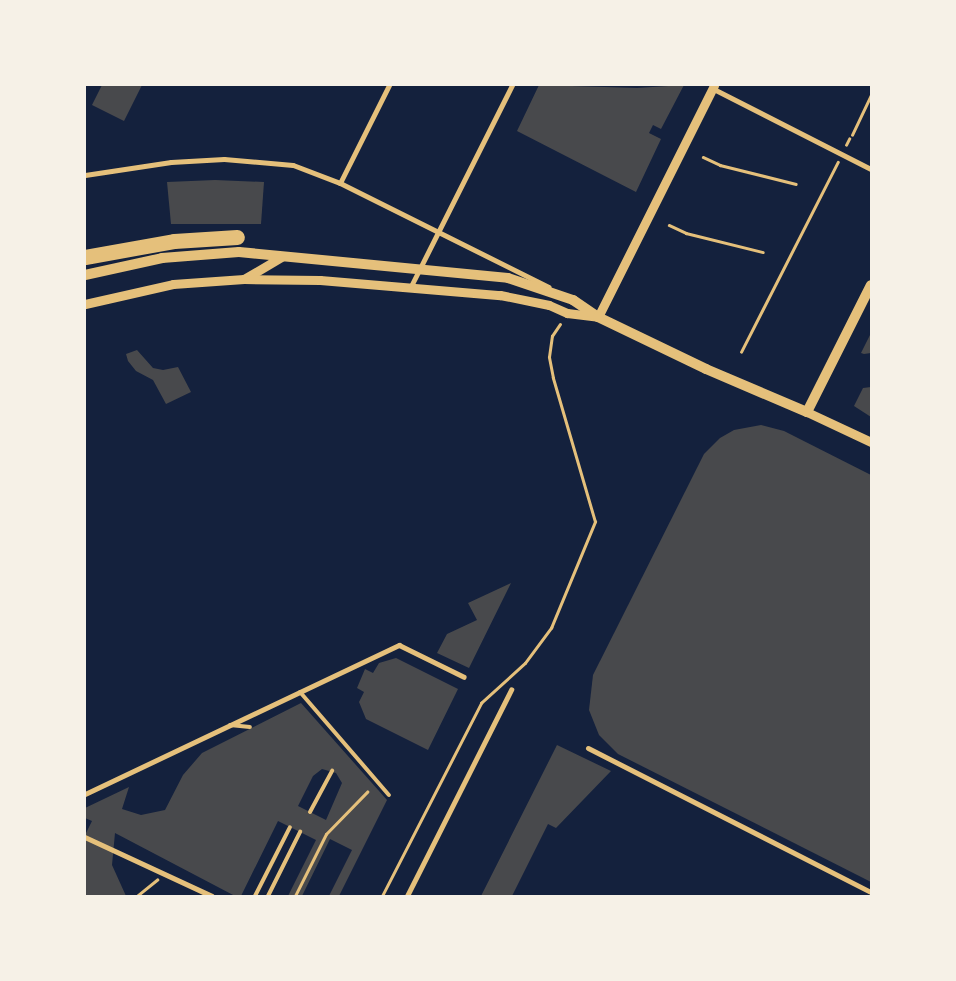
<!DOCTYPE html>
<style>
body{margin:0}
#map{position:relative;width:956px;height:981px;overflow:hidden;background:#14213d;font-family:Inter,sans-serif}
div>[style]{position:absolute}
.building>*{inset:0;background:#48494c}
.path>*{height:2.5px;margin:-1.25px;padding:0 1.25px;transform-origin:1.25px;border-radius:1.25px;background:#e5c07b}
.service>*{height:4px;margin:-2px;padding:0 2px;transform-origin:2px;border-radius:2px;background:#e5c07b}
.pedestrian>*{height:4.5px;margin:-2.25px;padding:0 2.25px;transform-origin:2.25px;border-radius:2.25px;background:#e5c07b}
.minor>*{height:5px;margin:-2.5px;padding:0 2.5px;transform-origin:2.5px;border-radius:2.5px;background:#e5c07b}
.tertiary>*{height:9px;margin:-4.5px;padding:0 4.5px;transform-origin:4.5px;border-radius:4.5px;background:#e5c07b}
.secondary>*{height:10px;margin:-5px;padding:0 5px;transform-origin:5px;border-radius:5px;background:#e5c07b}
.motorway>*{height:15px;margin:-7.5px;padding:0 7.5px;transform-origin:7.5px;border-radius:7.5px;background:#e5c07b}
span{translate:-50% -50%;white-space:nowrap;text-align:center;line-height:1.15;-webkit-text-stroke:5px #f6f1e7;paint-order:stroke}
.frame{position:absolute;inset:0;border:86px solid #f6f1e7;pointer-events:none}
</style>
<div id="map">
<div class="building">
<div style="clip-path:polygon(102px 85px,142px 85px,124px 121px,92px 105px)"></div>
<div style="clip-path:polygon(539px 85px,637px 88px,684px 85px,661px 129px,653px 125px,649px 133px,661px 139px,636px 192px,517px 131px)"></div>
<div style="clip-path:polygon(215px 180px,264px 182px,261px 224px,171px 224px,167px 182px)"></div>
<div style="clip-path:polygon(871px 333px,871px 353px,864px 354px,861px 353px)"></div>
<div style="clip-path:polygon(137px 350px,153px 368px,163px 370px,178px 367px,191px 392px,166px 404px,153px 380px,136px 371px,128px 361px,126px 354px)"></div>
<div style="clip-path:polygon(871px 387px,871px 417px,854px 406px,863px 388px)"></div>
<div style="clip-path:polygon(761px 425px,784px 431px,871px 475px,871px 882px,618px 754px,599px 735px,589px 710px,593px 675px,704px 454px,720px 438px,734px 430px)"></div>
<div style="clip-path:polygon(511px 583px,469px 668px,437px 653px,447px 634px,477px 620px,468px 603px)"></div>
<div style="clip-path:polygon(396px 658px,458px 689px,428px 750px,366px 719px,359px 702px,364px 692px,357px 688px,365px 669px,373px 673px,379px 663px)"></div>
<div style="clip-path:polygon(evenodd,301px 703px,387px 800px,339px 896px,329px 896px,352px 850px,330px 839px,302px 896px,288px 896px,316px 840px,278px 821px,241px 896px,235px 896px,115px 833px,112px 865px,126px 896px,85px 896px,85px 835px,92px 821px,85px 818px,85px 808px,129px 787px,122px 809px,141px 815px,165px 810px,183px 775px,202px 753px,301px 703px,322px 769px,336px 773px,342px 783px,326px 820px,298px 806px,313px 776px,322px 769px)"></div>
<div style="clip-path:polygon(557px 745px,611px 771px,556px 828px,548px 824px,512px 896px,481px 896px)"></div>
</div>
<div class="path">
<div style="left:852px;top:135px;width:44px;rotate:-64.6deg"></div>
<div style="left:846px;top:145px;width:7px;rotate:-63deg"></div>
<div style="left:703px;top:157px;width:19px;rotate:25deg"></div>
<div style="left:720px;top:165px;width:78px;rotate:14deg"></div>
<div style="left:669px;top:225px;width:19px;rotate:25deg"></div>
<div style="left:686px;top:233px;width:79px;rotate:13.9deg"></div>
<div style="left:741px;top:352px;width:213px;rotate:-63deg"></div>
<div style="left:137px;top:896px;width:26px;rotate:-39deg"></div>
<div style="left:295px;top:896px;width:69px;rotate:-63.4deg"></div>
<div style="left:326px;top:834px;width:59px;rotate:-45.7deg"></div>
<div style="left:382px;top:896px;width:217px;rotate:-62.8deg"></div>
<div style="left:481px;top:703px;width:59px;rotate:-42.3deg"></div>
<div style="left:525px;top:663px;width:44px;rotate:-53.4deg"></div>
<div style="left:551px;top:628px;width:115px;rotate:-67.5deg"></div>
<div style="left:595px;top:522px;width:150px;rotate:-106.3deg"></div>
<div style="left:553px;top:378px;width:21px;rotate:-101deg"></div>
<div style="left:549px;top:357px;width:21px;rotate:-82deg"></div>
<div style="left:552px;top:336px;width:14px;rotate:-56deg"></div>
</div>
<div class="service">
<div style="left:300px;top:692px;width:136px;rotate:49.2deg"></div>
<div style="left:230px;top:725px;width:20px;rotate:6deg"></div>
<div style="left:310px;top:812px;width:47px;rotate:-61.8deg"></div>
<div style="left:255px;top:896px;width:77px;rotate:-63.1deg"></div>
<div style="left:268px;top:896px;width:72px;rotate:-63.4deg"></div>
</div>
<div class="pedestrian">
<div style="left:712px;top:88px;width:178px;rotate:27deg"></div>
<div style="left:85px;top:837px;width:140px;rotate:24.9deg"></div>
<div style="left:407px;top:896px;width:231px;rotate:-63.2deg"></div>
</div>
<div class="minor">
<div style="left:85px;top:175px;width:87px;rotate:-8.6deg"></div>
<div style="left:171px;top:162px;width:53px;rotate:-3.2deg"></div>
<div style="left:224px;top:159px;width:69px;rotate:5deg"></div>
<div style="left:293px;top:165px;width:50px;rotate:21deg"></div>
<div style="left:340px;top:183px;width:233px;rotate:26.5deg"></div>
<div style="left:340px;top:183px;width:110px;rotate:-63.4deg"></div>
<div style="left:411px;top:286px;width:225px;rotate:-63.3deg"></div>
<div style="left:588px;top:748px;width:318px;rotate:27deg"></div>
<div style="left:85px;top:794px;width:348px;rotate:-25.4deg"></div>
<div style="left:399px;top:645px;width:72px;rotate:26.2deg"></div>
</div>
<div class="tertiary">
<div style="left:244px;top:279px;width:45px;rotate:-30.5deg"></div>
<div style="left:85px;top:304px;width:90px;rotate:-12.8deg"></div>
<div style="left:173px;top:284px;width:71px;rotate:-4deg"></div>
<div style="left:244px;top:279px;width:76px;rotate:0.8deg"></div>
<div style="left:320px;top:280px;width:181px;rotate:4.8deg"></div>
<div style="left:500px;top:295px;width:50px;rotate:11.5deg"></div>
<div style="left:549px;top:305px;width:20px;rotate:24deg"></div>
<div style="left:567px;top:313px;width:31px;rotate:7deg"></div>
<div style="left:598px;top:317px;width:259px;rotate:-63.4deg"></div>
<div style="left:807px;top:412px;width:71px;rotate:25.1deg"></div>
</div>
<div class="secondary">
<div style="left:85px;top:275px;width:79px;rotate:-12.4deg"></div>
<div style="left:162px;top:258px;width:77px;rotate:-4.5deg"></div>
<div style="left:239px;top:252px;width:270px;rotate:5.5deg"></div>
<div style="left:508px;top:278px;width:69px;rotate:18.7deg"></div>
<div style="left:573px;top:300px;width:30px;rotate:34deg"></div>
<div style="left:598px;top:317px;width:120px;rotate:25.7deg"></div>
<div style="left:706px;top:369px;width:110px;rotate:23.1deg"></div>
<div style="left:807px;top:412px;width:142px;rotate:-63.3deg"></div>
</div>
<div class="motorway">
<div style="left:85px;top:257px;width:90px;rotate:-10.2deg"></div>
<div style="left:174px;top:241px;width:63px;rotate:-3.6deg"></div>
</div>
<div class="frame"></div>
</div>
